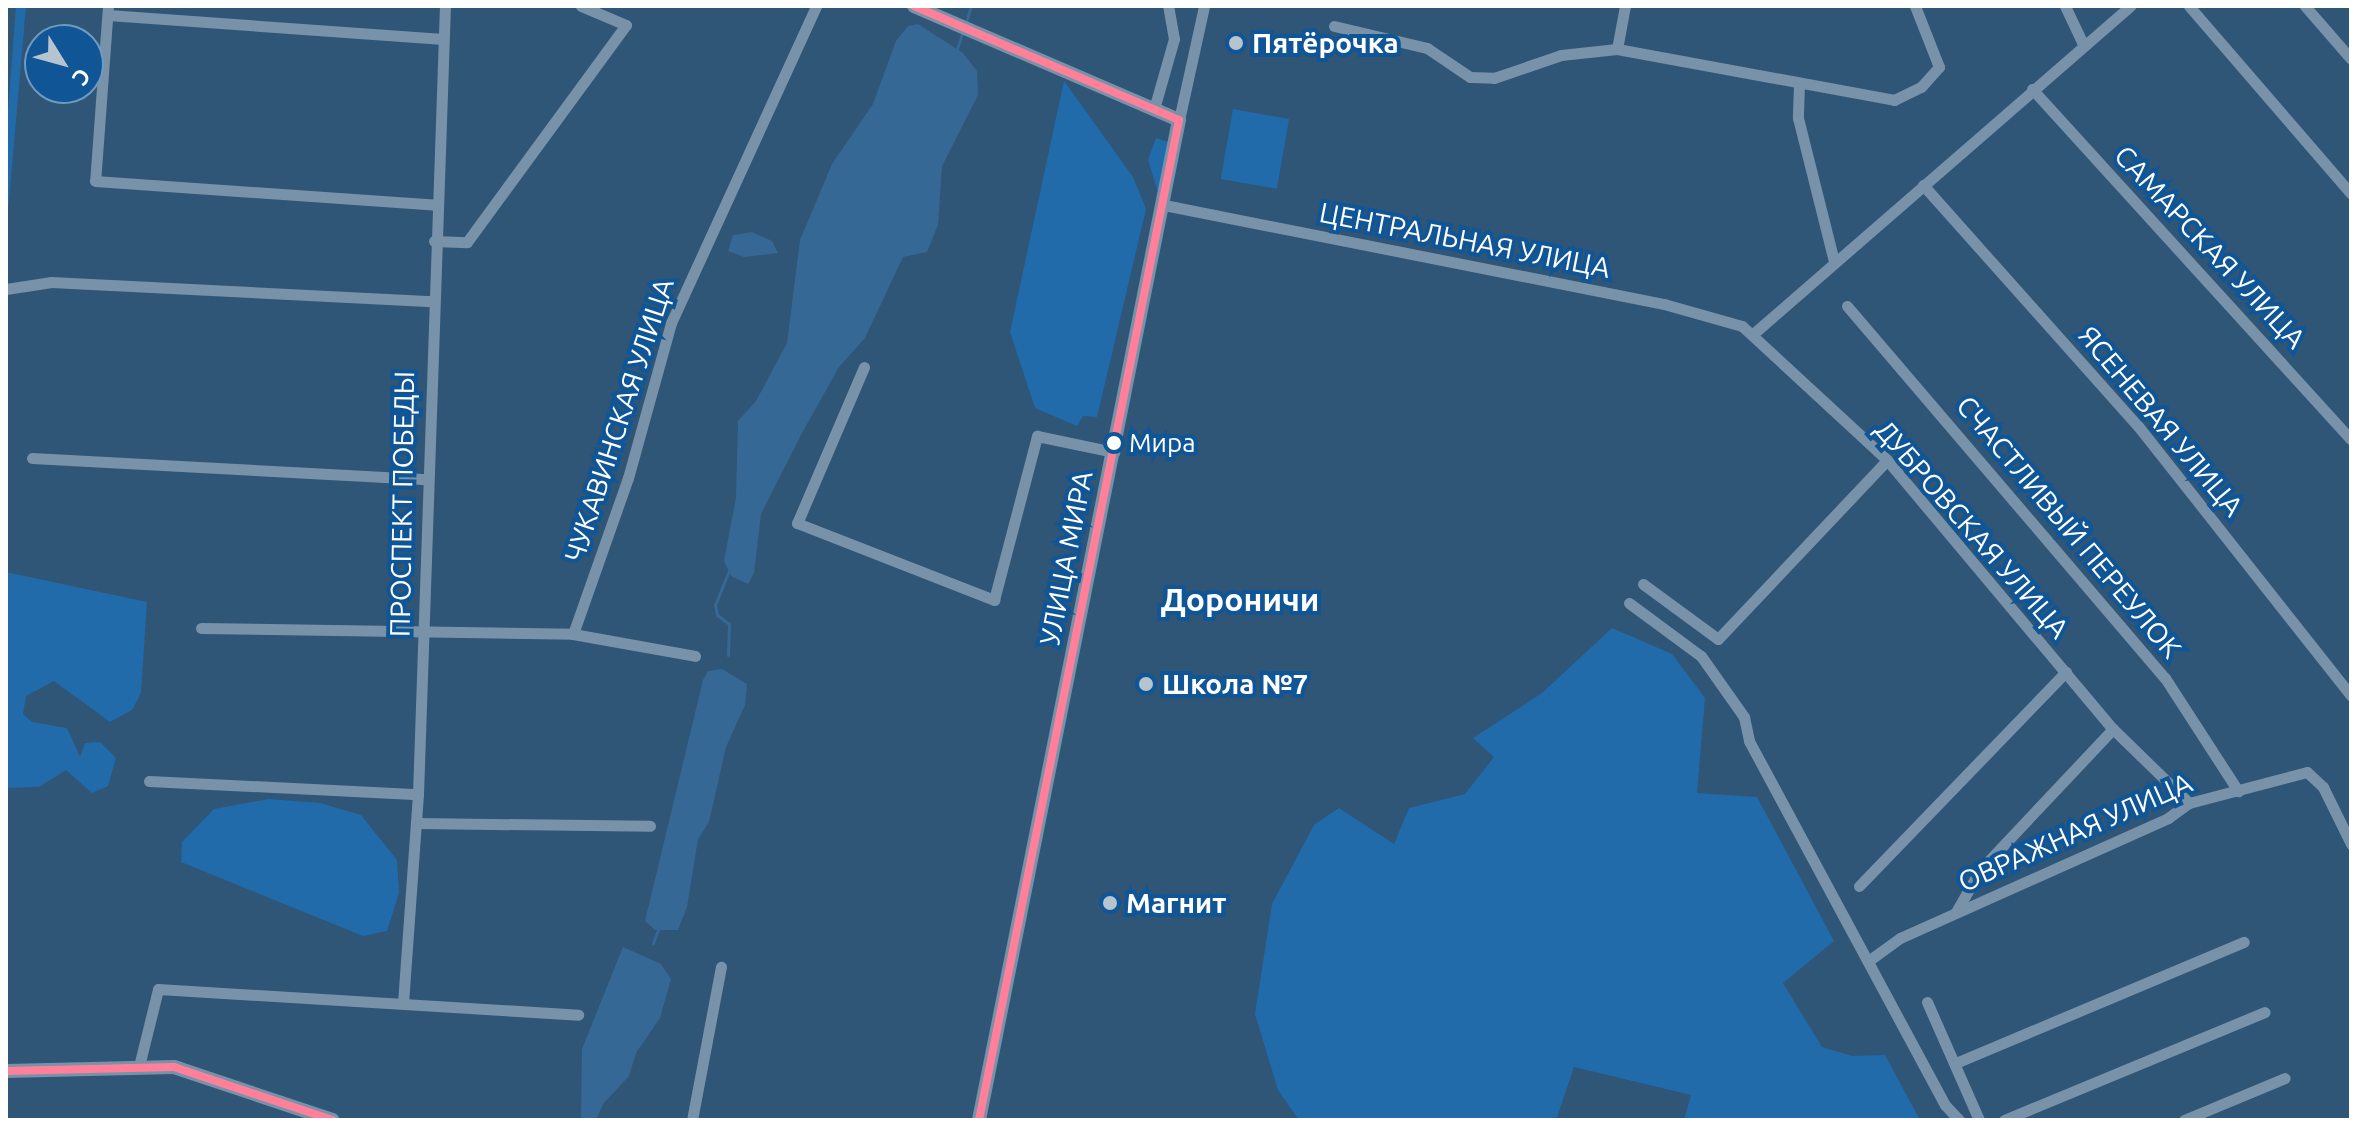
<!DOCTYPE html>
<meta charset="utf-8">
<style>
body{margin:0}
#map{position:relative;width:2357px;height:1126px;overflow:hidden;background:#2f5577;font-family:Ubuntu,sans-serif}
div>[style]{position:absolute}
.green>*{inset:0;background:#216bab;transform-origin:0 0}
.water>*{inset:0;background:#366895}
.stream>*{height:3px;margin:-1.5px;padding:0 1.5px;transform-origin:1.5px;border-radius:1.5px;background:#366895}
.minor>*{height:11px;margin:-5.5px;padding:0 5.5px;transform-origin:5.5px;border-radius:5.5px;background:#7892a9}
.tertiary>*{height:14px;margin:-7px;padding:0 7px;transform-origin:7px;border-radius:7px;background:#7892a9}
.bus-1>*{height:8px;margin:-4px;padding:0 4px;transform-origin:4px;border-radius:4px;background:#ff8098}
.dots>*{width:22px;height:22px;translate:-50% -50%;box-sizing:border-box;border:4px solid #105696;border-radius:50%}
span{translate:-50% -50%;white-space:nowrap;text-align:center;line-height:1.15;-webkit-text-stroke:8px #105696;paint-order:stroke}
.bus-label{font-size:26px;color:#fff}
.left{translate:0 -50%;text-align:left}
.poi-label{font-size:28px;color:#fff;font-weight:700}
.street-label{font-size:28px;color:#fff}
.quarter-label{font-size:32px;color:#fff;font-weight:700}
.frame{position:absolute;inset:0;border:8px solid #fff;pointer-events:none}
.north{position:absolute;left:24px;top:24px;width:80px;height:80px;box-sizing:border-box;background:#105696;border:2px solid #709ac0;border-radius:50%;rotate:127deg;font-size:22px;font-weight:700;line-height:32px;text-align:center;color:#fff}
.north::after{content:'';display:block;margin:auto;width:28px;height:36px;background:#b6c4cf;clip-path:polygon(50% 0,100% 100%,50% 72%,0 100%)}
</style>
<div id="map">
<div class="green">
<div style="clip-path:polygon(16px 6px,26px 6px,6px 235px,6px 137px)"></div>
<div style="clip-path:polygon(1064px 81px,1133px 177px,1146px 209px,1097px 417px,1083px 416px,1077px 426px,1035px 408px,1010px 332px)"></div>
<div style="left:1233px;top:109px;width:57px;height:71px;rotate:10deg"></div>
<div style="clip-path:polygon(1156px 138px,1168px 142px,1158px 192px,1148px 160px)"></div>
<div style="clip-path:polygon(6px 572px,147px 602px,141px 693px,132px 710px,110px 722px,54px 681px,26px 696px,23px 714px,32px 722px,67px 728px,80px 757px,85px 743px,100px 742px,116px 758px,108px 786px,92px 793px,66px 770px,39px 787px,6px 788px)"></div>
<div style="clip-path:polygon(1612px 628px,1672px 654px,1705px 698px,1697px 793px,1757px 797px,1834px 941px,1783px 983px,1822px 1047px,1852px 1056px,1885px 1055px,1920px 1120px,1684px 1120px,1691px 1095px,1574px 1067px,1556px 1120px,1299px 1120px,1278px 1090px,1255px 1014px,1272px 904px,1314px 825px,1339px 808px,1394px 844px,1409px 808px,1465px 794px,1494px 757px,1473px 738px,1542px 693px)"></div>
<div style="clip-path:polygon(269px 799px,320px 803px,361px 815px,397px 860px,399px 893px,387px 931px,363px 936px,181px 862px,182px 842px,214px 809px)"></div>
</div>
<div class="water">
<div style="clip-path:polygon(918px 24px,963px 53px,977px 71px,978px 95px,942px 166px,938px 225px,927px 252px,903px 257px,865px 338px,839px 367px,802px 433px,761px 514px,754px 573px,748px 584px,731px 576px,724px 561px,736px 498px,738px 421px,756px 401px,787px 343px,800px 240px,832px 164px,873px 104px,896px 41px,908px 26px)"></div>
<div style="clip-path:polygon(752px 232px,772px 241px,778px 253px,744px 257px,728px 251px,733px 235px)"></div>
<div style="clip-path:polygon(722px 669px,747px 684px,745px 705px,726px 747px,709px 822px,698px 839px,687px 907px,678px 930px,655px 930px,645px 921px,703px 680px,708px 671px)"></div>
<div style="clip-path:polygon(623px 947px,661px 964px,671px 979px,660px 1018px,636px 1053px,629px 1076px,603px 1104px,596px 1120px,581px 1120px,582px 1049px)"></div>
</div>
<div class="stream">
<div style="left:967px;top:19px;width:14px;rotate:-73deg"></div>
<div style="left:957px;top:49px;width:16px;rotate:-72deg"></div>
<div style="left:728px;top:655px;width:31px;rotate:-88deg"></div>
<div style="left:729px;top:624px;width:15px;rotate:-143deg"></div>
<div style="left:717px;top:615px;width:10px;rotate:-101deg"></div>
<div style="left:715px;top:605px;width:37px;rotate:-68deg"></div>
<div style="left:653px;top:943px;width:14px;rotate:-69deg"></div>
</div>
<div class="minor">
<div style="left:108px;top:6px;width:175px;rotate:94.2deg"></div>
<div style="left:95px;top:181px;width:342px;rotate:4deg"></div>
<div style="left:2065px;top:6px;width:42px;rotate:64.7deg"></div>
<div style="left:2189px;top:6px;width:248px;rotate:49.2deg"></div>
<div style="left:2305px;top:6px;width:70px;rotate:49deg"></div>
<div style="left:108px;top:15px;width:336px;rotate:4.1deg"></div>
<div style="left:1334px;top:26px;width:96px;rotate:13.3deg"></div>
<div style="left:1427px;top:48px;width:52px;rotate:34deg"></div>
<div style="left:1470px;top:77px;width:24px;rotate:2deg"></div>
<div style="left:1494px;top:78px;width:71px;rotate:-18.9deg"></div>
<div style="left:1561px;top:55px;width:56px;rotate:-6.1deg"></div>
<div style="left:1617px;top:49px;width:282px;rotate:10.4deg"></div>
<div style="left:1894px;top:100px;width:30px;rotate:-26deg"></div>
<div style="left:1921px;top:87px;width:27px;rotate:-48deg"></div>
<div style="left:1939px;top:67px;width:66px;rotate:-111.5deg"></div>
<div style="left:1617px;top:49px;width:44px;rotate:-79.5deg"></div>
<div style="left:1799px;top:84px;width:34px;rotate:92deg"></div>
<div style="left:1798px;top:118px;width:147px;rotate:75.9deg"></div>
<div style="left:2032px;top:89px;width:474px;rotate:47.7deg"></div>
<div style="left:1154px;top:109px;width:73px;rotate:-74.1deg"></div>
<div style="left:1174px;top:39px;width:34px;rotate:-100deg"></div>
<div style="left:1179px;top:120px;width:117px;rotate:-77.6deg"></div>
<div style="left:1923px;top:185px;width:323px;rotate:48.3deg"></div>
<div style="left:2138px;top:426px;width:344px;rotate:51.7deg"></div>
<div style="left:1164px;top:205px;width:510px;rotate:11.2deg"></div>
<div style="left:1664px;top:304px;width:81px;rotate:15.8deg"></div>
<div style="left:1742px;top:326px;width:197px;rotate:42.7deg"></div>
<div style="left:1887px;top:460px;width:351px;rotate:50deg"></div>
<div style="left:2113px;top:729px;width:106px;rotate:44.2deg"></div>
<div style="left:434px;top:241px;width:33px;rotate:2deg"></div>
<div style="left:467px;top:242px;width:269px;rotate:-53.8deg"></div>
<div style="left:626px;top:25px;width:49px;rotate:-157.1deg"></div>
<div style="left:6px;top:289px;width:46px;rotate:-8.8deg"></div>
<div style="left:51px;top:282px;width:381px;rotate:2.9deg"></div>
<div style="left:1847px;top:306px;width:489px;rotate:49.5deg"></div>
<div style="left:2165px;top:678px;width:135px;rotate:57.1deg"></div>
<div style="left:1753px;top:334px;width:500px;rotate:-41deg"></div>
<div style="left:864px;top:367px;width:170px;rotate:113.2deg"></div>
<div style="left:797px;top:523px;width:212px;rotate:21.3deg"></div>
<div style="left:994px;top:600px;width:170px;rotate:-75.3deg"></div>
<div style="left:1037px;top:436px;width:79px;rotate:11.7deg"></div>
<div style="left:32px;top:458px;width:395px;rotate:3.1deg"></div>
<div style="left:1643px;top:584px;width:93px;rotate:36.3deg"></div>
<div style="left:1718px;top:639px;width:246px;rotate:-46.6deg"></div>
<div style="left:1629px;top:603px;width:89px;rotate:36.4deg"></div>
<div style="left:1701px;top:656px;width:75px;rotate:54.8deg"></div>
<div style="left:1744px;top:717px;width:25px;rotate:78deg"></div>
<div style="left:1749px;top:741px;width:413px;rotate:61.7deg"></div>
<div style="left:1945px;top:1105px;width:21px;rotate:47deg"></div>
<div style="left:201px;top:628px;width:372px;rotate:0.9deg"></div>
<div style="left:573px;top:634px;width:124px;rotate:10.2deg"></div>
<div style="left:573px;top:634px;width:165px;rotate:-70.6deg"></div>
<div style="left:628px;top:478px;width:161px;rotate:-74.5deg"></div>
<div style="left:671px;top:323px;width:349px;rotate:-65.4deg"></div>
<div style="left:149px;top:781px;width:269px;rotate:2.8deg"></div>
<div style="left:416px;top:823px;width:234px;rotate:0.7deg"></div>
<div style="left:1859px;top:886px;width:298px;rotate:-46deg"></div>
<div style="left:1956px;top:912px;width:48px;rotate:-60.3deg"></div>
<div style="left:1980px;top:870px;width:194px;rotate:-46.7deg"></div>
<div style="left:1871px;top:959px;width:36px;rotate:-36deg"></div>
<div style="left:1900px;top:938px;width:294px;rotate:-24.1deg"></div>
<div style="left:2168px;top:818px;width:26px;rotate:-36deg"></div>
<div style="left:2189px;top:803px;width:122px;rotate:-14.7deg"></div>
<div style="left:2307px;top:772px;width:22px;rotate:43deg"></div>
<div style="left:2323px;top:787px;width:64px;rotate:63.8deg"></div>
<div style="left:1927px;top:1002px;width:129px;rotate:66.2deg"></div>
<div style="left:403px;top:1003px;width:210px;rotate:-85.9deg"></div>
<div style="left:418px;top:794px;width:788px;rotate:-88.04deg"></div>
<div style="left:1958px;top:1062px;width:310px;rotate:-22.8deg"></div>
<div style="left:139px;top:1066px;width:79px;rotate:-76.1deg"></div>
<div style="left:158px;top:989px;width:421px;rotate:3.5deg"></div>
<div style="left:692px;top:1120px;width:156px;rotate:-79.3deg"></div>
<div style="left:2004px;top:1120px;width:282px;rotate:-22.5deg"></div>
<div style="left:2184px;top:1120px;width:109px;rotate:-22.6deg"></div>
</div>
<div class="tertiary">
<div style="left:914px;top:6px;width:288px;rotate:23.3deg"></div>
<div style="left:1179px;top:120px;width:1020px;rotate:101.31deg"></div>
<div style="left:6px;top:1071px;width:168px;rotate:-1.4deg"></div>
<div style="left:174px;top:1067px;width:167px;rotate:18.5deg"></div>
</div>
<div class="bus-1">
<div style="left:914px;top:6px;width:288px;rotate:23.3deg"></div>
<div style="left:1179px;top:120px;width:1020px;rotate:101.31deg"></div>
<div style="left:6px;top:1071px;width:168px;rotate:-1.4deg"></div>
<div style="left:174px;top:1067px;width:167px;rotate:18.5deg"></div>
</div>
<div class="dots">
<div style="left:1236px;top:43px;background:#b6c4cf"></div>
<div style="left:1114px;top:443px;background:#fff"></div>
<div style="left:1146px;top:684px;background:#b6c4cf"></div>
<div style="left:1110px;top:903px;background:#b6c4cf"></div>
</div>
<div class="bus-label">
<span class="left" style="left:1129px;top:443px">Мира</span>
</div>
<div class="poi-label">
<span class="left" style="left:1252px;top:43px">Пятёрочка</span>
<span class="left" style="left:1162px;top:684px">Школа №7</span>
<span class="left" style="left:1126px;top:903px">Магнит</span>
</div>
<div class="street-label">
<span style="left:1465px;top:240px;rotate:11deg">ЦЕНТРАЛЬНАЯ УЛИЦА</span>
<span style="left:2210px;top:247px;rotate:47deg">САМАРСКАЯ УЛИЦА</span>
<span style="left:619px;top:420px;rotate:-72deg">ЧУКАВИНСКАЯ УЛИЦА</span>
<span style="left:2161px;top:421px;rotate:50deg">ЯСЕНЕВАЯ УЛИЦА</span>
<span style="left:402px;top:504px;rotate:-89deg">ПРОСПЕКТ ПОБЕДЫ</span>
<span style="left:2069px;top:527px;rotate:50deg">СЧАСТЛИВЫЙ ПЕРЕУЛОК</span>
<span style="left:1972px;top:529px;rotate:49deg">ДУБРОВСКАЯ УЛИЦА</span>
<span style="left:1066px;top:558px;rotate:-79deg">УЛИЦА МИРА</span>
<span style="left:2075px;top:832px;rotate:-24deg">ОВРАЖНАЯ УЛИЦА</span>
</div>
<div class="quarter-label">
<span style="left:1240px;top:599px">Дороничи</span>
</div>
<div class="frame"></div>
<div class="north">С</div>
</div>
